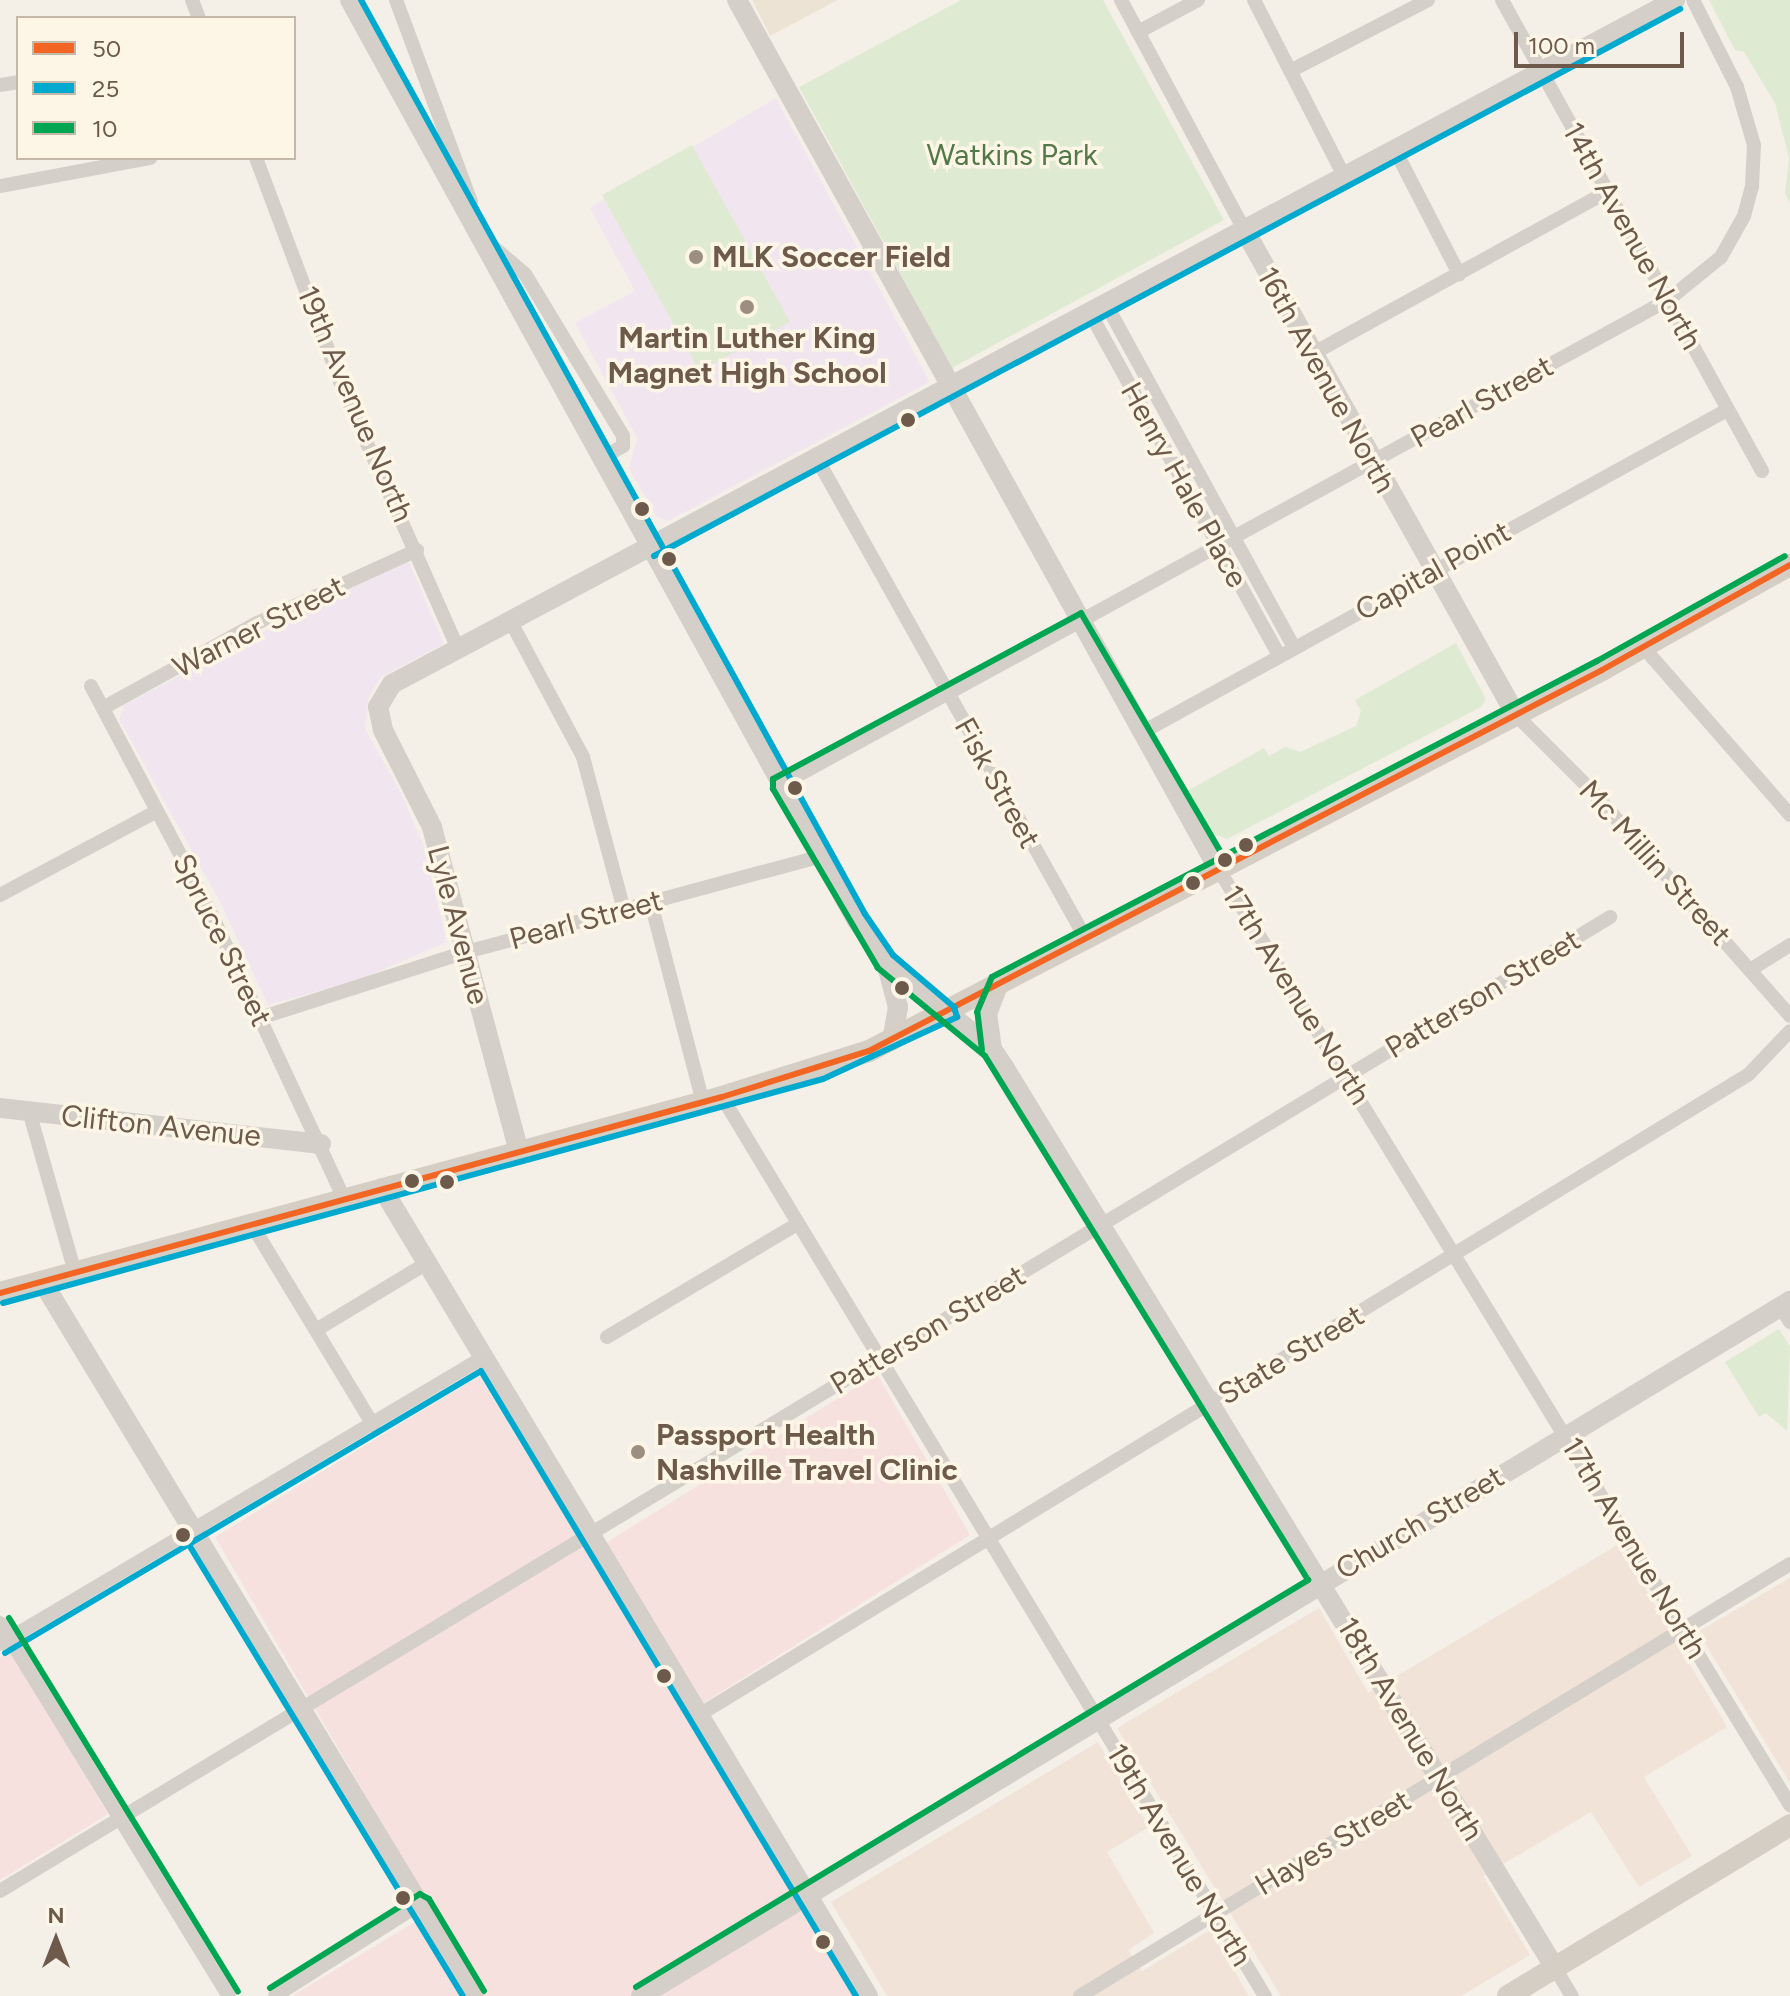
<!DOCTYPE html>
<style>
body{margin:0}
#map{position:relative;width:1790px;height:1996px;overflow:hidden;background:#f4f0e7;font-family:Figtree,sans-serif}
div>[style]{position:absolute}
.residential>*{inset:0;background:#ede3d5}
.commercial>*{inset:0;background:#f2e3d8}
.education>*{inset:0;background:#f1e6ef}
.medical>*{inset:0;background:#f6e1de}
.green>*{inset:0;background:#dfead3;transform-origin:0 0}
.street>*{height:14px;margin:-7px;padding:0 7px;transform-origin:7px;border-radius:7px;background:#d5cfca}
.secondary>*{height:20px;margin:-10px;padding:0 10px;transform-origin:10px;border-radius:10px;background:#d5cfca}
.primary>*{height:22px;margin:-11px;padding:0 11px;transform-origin:11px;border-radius:11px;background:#d5cec4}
.bus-1>*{height:6px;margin:-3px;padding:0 3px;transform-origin:3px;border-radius:3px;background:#f26522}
.bus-2>*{height:6px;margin:-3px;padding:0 3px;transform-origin:3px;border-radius:3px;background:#00a9ce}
.bus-3>*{height:6px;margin:-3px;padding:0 3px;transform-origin:3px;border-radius:3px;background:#00a651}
.dots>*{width:22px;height:22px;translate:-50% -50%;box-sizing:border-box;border:4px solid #fdf6e7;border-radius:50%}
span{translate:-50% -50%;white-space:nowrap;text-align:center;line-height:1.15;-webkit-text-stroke:7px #fdf6e7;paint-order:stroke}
.park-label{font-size:30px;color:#527947}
.street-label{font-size:30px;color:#6e5a4b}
.poi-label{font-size:30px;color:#6e5a4b;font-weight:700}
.left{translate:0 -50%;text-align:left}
.legend{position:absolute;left:16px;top:16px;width:280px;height:144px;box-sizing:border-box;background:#fdf6e7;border:2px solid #c4b8a9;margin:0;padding:10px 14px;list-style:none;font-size:24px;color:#6e5a4b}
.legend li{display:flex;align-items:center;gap:16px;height:40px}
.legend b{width:40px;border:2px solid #c4b8a9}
.north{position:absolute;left:16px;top:1900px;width:80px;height:80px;-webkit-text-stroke:6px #fdf6e7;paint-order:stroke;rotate:0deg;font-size:22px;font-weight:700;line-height:32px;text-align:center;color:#6e5a4b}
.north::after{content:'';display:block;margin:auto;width:28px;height:36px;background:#6e5a4b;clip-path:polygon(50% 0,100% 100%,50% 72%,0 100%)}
.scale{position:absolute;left:1514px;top:32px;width:170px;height:36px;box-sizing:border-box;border:4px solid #6e5a4b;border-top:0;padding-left:10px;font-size:24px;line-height:28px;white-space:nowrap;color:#6e5a4b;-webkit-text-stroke:6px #fdf6e7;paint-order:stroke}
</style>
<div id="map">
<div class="residential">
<div style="clip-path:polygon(752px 0,838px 0,770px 36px)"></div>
</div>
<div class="commercial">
<div style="clip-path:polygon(1619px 1544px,1727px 1727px,1644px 1777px,1692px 1856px,1639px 1887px,1591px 1812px,1483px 1876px,1530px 1955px,1461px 1996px,1281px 1996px,1117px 1728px,1319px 1608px,1368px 1693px)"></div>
<div style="clip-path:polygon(1790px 1578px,1790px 1783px,1698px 1632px)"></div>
<div style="clip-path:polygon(1098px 1742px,1149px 1827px,1107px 1852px,1154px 1933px,1128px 1950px,1142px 1971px,1210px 1930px,1249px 1996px,887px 1996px,831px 1902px)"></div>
</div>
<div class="education">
<div style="clip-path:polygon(776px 98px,930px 382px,668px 521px,657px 517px,629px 469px,637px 438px,575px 323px,635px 291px,590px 208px)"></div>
<div style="clip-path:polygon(409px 562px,444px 644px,381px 677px,369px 696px,365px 729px,401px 793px,424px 847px,447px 942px,359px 980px,268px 1005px,221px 904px,119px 719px,124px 705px,340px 591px)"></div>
</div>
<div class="medical">
<div style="clip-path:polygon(877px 1374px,970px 1535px,686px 1714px,854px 1996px,292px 1996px,433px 1911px,215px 1537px,479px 1376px,588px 1554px)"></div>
<div style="clip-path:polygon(10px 1651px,108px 1814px,0 1880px,0 1657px)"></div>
</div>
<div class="green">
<div style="clip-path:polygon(961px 0,1103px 0,1224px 220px,952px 368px,799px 87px)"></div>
<div style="clip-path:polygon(1709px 0,1790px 0,1790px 204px,1785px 193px,1789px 158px,1775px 103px,1744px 52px,1735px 50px)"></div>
<div style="left:692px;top:145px;width:202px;height:103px;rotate:61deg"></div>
<div style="clip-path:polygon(1456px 643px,1486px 699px,1481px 707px,1227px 839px,1211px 833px,1189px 790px,1264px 748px,1269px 756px,1285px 747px,1300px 752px,1356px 726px,1361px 711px,1355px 700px)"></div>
<div style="clip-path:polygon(1779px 1329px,1790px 1347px,1787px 1431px,1766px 1413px,1759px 1417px,1725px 1362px)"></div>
</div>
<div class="street">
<div style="left:192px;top:0;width:19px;rotate:69deg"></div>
<div style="left:396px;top:0;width:215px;rotate:69.6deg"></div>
<div style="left:1121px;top:0;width:260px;rotate:61.8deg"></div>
<div style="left:1254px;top:0;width:198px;rotate:62.9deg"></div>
<div style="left:1502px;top:0;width:538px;rotate:61.1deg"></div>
<div style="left:1138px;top:32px;width:68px;rotate:-28.1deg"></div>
<div style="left:1290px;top:71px;width:155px;rotate:-27.2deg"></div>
<div style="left:0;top:85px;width:18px;rotate:-9deg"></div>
<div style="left:1395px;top:150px;width:140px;rotate:62.7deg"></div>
<div style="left:256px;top:158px;width:245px;rotate:69.4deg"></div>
<div style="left:342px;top:387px;width:287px;rotate:66.1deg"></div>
<div style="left:0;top:186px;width:153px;rotate:-10.6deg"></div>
<div style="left:492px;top:246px;width:43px;rotate:40.3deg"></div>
<div style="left:525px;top:274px;width:189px;rotate:58.8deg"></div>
<div style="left:623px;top:436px;width:10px;rotate:90deg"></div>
<div style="left:623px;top:446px;width:24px;rotate:150deg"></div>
<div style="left:1106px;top:304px;width:392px;rotate:61.3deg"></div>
<div style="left:1090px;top:313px;width:392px;rotate:61.1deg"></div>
<div style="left:1312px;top:354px;width:337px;rotate:-28.8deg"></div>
<div style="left:816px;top:457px;width:552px;rotate:60.74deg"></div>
<div style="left:511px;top:622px;width:153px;rotate:61.9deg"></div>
<div style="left:583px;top:757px;width:158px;rotate:75deg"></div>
<div style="left:1644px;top:648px;width:222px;rotate:48.8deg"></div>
<div style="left:91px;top:686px;width:250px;rotate:62.1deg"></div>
<div style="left:208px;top:907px;width:322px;rotate:65deg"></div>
<div style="left:103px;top:708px;width:176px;rotate:-28.9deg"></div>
<div style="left:257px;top:623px;width:176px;rotate:-24.5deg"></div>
<div style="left:1516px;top:715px;width:106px;rotate:45deg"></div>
<div style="left:1591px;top:790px;width:301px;rotate:48.6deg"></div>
<div style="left:1141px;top:733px;width:669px;rotate:-28.86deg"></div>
<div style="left:782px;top:784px;width:1010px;rotate:-28.65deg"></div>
<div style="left:1668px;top:300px;width:68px;rotate:-39.1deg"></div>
<div style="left:1721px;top:257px;width:47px;rotate:-60.7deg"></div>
<div style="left:1744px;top:216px;width:30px;rotate:-75deg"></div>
<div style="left:1752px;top:187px;width:42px;rotate:-87.3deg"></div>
<div style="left:1754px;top:145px;width:60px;rotate:-106.3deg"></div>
<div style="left:1737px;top:87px;width:97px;rotate:-116.8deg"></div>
<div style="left:1219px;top:870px;width:1096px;rotate:58.59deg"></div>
<div style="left:0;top:895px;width:178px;rotate:-28.1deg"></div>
<div style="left:651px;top:903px;width:206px;rotate:75.4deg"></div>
<div style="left:1750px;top:970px;width:47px;rotate:-32deg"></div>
<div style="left:260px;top:1018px;width:216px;rotate:-17.8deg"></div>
<div style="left:466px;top:952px;width:368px;rotate:-15.1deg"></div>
<div style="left:722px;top:1097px;width:1050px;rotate:58.87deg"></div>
<div style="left:29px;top:1111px;width:167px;rotate:74.1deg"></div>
<div style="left:252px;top:1225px;width:234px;rotate:58.8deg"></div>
<div style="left:1780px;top:1306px;width:19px;rotate:58deg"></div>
<div style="left:316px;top:1330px;width:130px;rotate:-31.1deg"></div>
<div style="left:607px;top:1337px;width:221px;rotate:-30.7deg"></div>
<div style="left:0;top:1623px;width:438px;rotate:58.5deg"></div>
<div style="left:0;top:1644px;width:563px;rotate:-30.67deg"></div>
<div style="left:699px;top:1715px;width:1230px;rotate:-31.4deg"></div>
<div style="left:1749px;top:1074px;width:59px;rotate:-46.4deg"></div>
<div style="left:0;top:1891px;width:1882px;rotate:-31.17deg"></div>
<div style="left:1555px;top:1968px;width:33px;rotate:59deg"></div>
<div style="left:275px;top:1996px;width:172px;rotate:-32.4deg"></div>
<div style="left:1080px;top:1996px;width:831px;rotate:-31.32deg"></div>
</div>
<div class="secondary">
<div style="left:350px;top:0;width:1049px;rotate:61.16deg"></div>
<div style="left:856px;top:919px;width:52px;rotate:55.1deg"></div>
<div style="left:886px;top:962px;width:137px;rotate:39.4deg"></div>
<div style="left:992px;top:1049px;width:22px;rotate:56deg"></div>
<div style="left:1004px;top:1067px;width:1056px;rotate:58.55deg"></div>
<div style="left:737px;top:0;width:995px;rotate:61.01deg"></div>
<div style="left:1244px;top:229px;width:557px;rotate:60.77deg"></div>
<div style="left:886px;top:962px;width:47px;rotate:75.1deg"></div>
<div style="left:898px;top:1007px;width:34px;rotate:100deg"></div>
<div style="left:992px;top:1049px;width:35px;rotate:-98deg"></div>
<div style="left:987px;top:1014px;width:31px;rotate:-69deg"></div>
<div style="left:0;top:1108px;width:323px;rotate:6.4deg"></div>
<div style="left:519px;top:1152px;width:336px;rotate:-105deg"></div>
<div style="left:432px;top:827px;width:109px;rotate:-116.8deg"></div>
<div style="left:383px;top:730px;width:24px;rotate:-102deg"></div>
<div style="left:378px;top:707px;width:27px;rotate:-59deg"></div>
<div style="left:392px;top:684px;width:1454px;rotate:-28.06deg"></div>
<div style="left:382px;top:1188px;width:943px;rotate:58.97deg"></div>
<div style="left:42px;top:1281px;width:836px;rotate:58.8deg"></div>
<div style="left:641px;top:1996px;width:1343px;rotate:-31.17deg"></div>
</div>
<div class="primary">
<div style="left:0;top:1293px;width:748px;rotate:-15.19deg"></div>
<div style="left:722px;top:1097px;width:154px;rotate:-17.4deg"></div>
<div style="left:869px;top:1051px;width:826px;rotate:-27.46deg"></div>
<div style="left:1602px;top:670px;width:215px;rotate:-29.2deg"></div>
<div style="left:1508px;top:1996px;width:330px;rotate:-31.2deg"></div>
</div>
<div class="bus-1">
<div style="left:0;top:1293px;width:748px;rotate:-15.19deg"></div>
<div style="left:722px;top:1097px;width:154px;rotate:-17.4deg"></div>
<div style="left:869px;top:1051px;width:826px;rotate:-27.46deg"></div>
<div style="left:1602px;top:670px;width:215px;rotate:-29.2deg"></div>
</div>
<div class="bus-2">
<div style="left:654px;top:556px;width:1163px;rotate:-28.06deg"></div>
<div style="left:3px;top:1303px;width:850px;rotate:-15.28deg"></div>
<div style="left:823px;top:1079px;width:148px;rotate:-24.8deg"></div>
<div style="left:957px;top:1017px;width:10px;rotate:-107deg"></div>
<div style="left:954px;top:1007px;width:80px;rotate:-139.6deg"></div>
<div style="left:893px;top:955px;width:50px;rotate:-124.3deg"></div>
<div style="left:865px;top:914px;width:1044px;rotate:-118.87deg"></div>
<div style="left:183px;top:1535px;width:539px;rotate:58.73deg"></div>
<div style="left:5px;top:1653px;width:553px;rotate:-30.64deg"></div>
<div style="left:481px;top:1371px;width:729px;rotate:59.04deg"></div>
</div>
<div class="bus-3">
<div style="left:982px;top:1050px;width:38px;rotate:-97deg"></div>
<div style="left:977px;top:1012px;width:38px;rotate:-67deg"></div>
<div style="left:992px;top:977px;width:683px;rotate:-27.58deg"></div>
<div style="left:1597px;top:661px;width:215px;rotate:-29.2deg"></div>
<div style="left:9px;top:1618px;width:438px;rotate:58.5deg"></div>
<div style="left:636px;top:1987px;width:786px;rotate:-31.2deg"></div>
<div style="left:1308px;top:1580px;width:616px;rotate:-121.65deg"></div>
<div style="left:985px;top:1056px;width:139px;rotate:-140.6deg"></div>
<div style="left:878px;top:968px;width:208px;rotate:-120.4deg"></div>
<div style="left:773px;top:789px;width:10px;rotate:-90deg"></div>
<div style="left:773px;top:779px;width:350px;rotate:-28.3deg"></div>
<div style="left:1081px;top:613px;width:292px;rotate:59.7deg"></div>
<div style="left:270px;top:1988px;width:177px;rotate:-32.1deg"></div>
<div style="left:420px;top:1894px;width:10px;rotate:29deg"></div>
<div style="left:429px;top:1899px;width:107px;rotate:59.1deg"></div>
</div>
<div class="dots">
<div style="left:696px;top:257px;background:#9d8e82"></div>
<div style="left:747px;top:307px;background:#9d8e82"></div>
<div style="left:908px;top:420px;background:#6e5a4b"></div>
<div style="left:642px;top:509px;background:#6e5a4b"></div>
<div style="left:669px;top:559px;background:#6e5a4b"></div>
<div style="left:795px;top:788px;background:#6e5a4b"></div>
<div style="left:1246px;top:845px;background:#6e5a4b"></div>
<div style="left:1225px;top:860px;background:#6e5a4b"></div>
<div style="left:1193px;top:883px;background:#6e5a4b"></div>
<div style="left:902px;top:988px;background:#6e5a4b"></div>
<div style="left:412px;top:1181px;background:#6e5a4b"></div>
<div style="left:447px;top:1182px;background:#6e5a4b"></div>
<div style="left:638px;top:1452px;background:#9d8e82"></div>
<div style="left:183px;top:1535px;background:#6e5a4b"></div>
<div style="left:664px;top:1676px;background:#6e5a4b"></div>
<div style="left:403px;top:1898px;background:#6e5a4b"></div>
<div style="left:823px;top:1942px;background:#6e5a4b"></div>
</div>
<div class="park-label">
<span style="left:1012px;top:155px">Watkins Park</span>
</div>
<div class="street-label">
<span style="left:1632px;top:236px;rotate:61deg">14th Avenue North</span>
<span style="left:1326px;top:380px;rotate:61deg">16th Avenue North</span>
<span style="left:1482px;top:402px;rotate:-29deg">Pearl Street</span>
<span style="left:355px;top:404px;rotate:67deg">19th Avenue North</span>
<span style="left:1184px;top:485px;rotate:61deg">Henry Hale Place</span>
<span style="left:1433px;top:571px;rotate:-29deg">Capital Point</span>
<span style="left:259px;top:627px;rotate:-27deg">Warner Street</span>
<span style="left:997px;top:783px;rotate:61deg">Fisk Street</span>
<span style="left:1655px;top:863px;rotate:48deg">Mc Millin Street</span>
<span style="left:586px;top:920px;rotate:-15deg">Pearl Street</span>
<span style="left:458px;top:925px;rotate:75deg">Lyle Avenue</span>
<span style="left:222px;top:940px;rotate:64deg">Spruce Street</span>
<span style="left:1483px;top:994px;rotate:-31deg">Patterson Street</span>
<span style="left:1296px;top:995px;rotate:58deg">17th Avenue North</span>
<span style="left:161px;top:1126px;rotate:6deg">Clifton Avenue</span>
<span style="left:928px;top:1330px;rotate:-31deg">Patterson Street</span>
<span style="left:1291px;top:1355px;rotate:-31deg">State Street</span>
<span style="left:1420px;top:1523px;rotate:-31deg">Church Street</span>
<span style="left:1634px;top:1548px;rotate:59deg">17th Avenue North</span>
<span style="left:1410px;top:1729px;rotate:59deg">18th Avenue North</span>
<span style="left:1333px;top:1843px;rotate:-31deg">Hayes Street</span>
<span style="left:1179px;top:1855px;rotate:59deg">19th Avenue North</span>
</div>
<div class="poi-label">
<span class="left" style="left:712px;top:257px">MLK Soccer Field</span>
<span style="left:747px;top:355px">Martin Luther King<br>Magnet High School</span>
<span class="left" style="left:656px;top:1452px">Passport Health<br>Nashville Travel Clinic</span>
</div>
<ul class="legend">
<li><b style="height:10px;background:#f26522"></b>50</li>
<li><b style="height:10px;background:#00a9ce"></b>25</li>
<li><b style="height:10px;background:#00a651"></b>10</li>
</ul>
<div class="north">N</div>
<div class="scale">100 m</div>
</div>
